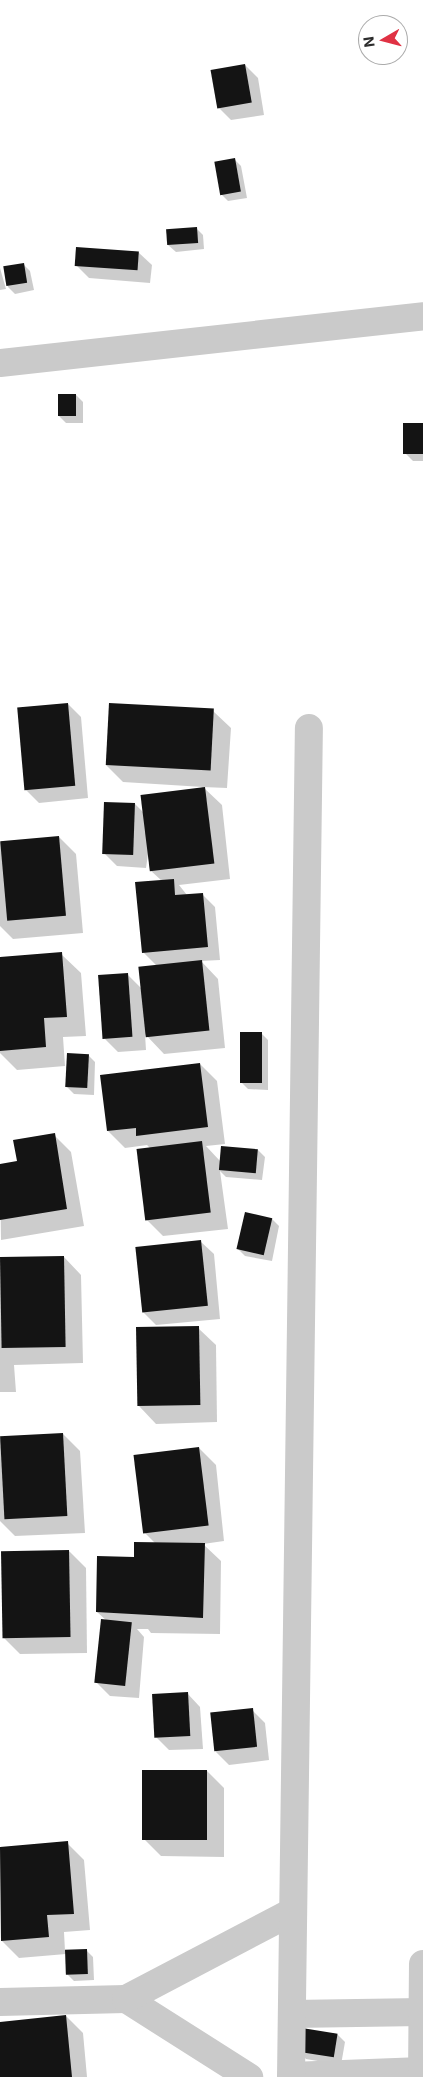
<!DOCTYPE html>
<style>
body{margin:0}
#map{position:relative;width:423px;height:2077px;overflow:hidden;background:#fff;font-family:Inter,sans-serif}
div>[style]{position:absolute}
.shadow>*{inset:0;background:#0003}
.building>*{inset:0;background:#141414;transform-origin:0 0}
.minor>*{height:28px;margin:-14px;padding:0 14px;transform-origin:14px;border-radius:14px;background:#cacaca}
span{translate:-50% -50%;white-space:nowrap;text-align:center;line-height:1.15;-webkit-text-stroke:5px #fff;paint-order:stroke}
.north{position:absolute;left:358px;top:15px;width:50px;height:50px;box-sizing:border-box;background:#fff;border:1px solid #ababab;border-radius:50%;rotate:262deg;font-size:14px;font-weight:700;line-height:20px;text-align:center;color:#2d2d2d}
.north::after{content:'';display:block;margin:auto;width:18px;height:22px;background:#e03244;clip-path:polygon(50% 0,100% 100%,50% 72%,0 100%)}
</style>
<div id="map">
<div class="shadow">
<div style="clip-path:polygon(245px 65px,258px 78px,264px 115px,231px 120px,218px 107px)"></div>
<div style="clip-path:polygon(234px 159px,241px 166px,247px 198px,228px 201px,221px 194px)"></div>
<div style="clip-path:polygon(196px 228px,203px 235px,204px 249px,176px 252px,168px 245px,167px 231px)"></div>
<div style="clip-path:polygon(138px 252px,152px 265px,150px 283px,89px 278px,76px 265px)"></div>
<div style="clip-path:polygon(23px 264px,30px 271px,34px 290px,15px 294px,8px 287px,4px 268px)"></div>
<div style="clip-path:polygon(0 268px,6px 289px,0 290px)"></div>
<div style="clip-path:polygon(76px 395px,83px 402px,83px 423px,66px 423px,59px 416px)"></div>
<div style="clip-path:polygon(423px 425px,423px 461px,413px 461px,406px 454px)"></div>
<div style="clip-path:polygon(68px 704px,81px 717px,88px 798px,39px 803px,26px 790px)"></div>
<div style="clip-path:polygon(213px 711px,231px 728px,227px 788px,203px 787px,222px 805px,230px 879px,179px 885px,187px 895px,202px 894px,215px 907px,220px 960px,201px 961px,218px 979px,225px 1048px,164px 1054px,145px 1034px,146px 1050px,118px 1052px,105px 1039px,128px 975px,142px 989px,157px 966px,143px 952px,162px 881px,150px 870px,148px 854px,146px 868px,117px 866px,104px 853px,135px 804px,144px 813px,203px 787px,123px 782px,106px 765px)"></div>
<div style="clip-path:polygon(59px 837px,76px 854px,83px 933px,13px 939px,0 926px,0 842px)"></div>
<div style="clip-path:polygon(61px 954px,81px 973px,86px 1036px,63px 1037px,65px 1066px,17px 1070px,0 1053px,0 958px)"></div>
<div style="clip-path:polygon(261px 1033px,268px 1040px,268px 1090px,248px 1089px,241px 1082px)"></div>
<div style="clip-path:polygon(88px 1055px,95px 1062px,94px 1095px,74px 1094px,67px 1087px)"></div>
<div style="clip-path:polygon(200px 1064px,217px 1081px,225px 1144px,206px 1146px,220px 1161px,258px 1150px,265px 1157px,262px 1180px,226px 1177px,220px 1171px,228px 1229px,163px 1236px,146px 1219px,150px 1148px,147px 1145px,125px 1148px,108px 1131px)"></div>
<div style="clip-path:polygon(54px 1135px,71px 1152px,84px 1226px,1px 1240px,0 1165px,18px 1162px)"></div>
<div style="clip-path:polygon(272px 1219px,279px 1226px,272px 1261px,245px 1256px,238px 1249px)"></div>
<div style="clip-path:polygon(200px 1241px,214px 1254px,220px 1319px,156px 1325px,143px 1312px)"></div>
<div style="clip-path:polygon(64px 1257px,81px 1275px,83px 1363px,14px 1365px,16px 1392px,0 1392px,0 1259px)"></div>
<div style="clip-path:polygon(198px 1328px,216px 1345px,217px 1422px,156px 1424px,139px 1406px)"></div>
<div style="clip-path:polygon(63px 1434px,80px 1451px,85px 1533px,15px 1536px,0 1521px,0 1438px)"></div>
<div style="clip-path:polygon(199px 1448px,216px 1465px,224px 1541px,203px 1544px,221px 1561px,220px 1634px,151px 1633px,148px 1629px,137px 1629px,144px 1637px,139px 1698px,110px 1696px,97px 1683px,107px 1621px,97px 1612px,135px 1558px,155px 1543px,143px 1531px)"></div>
<div style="clip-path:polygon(69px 1551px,86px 1568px,87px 1653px,20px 1654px,3px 1637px)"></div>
<div style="clip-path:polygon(187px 1693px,200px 1707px,203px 1749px,169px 1750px,156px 1737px)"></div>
<div style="clip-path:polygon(252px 1710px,265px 1723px,269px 1760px,229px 1765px,216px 1752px,211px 1715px)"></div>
<div style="clip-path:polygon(207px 1771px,224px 1788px,224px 1857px,161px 1856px,144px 1839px)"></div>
<div style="clip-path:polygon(67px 1843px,84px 1860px,90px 1930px,64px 1932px,65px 1951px,86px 1950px,93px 1957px,94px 1980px,74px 1981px,67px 1974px,66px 1954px,19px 1958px,2px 1941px,0 1848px)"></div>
<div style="clip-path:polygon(66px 2016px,83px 2033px,87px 2077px,1px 2077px,0 2023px)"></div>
<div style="clip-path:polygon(303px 2029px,338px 2035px,345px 2042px,341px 2065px,306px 2059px,299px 2052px)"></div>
</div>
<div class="building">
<div style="left:245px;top:64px;width:39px;height:35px;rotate:80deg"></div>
<div style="left:235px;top:158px;width:34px;height:21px;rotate:80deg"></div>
<div style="left:197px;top:227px;width:16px;height:31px;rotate:86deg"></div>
<div style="left:76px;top:247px;width:63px;height:19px;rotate:4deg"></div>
<div style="left:24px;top:263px;width:20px;height:21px;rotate:81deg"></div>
<div style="left:58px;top:394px;width:18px;height:22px"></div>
<div style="left:423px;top:423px;width:31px;height:20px;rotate:90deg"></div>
<div style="left:68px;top:703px;width:83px;height:51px;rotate:85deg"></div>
<div style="left:109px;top:703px;width:105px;height:62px;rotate:3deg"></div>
<div style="left:205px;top:787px;width:77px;height:65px;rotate:83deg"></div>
<div style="left:104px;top:802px;width:31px;height:52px;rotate:2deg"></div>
<div style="left:59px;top:836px;width:80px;height:59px;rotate:85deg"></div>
<div style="clip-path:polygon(174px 879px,175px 895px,203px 893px,208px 947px,142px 953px,135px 882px)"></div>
<div style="clip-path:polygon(62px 952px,67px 1017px,44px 1018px,46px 1047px,0 1051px,0 957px)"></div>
<div style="left:202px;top:960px;width:71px;height:64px;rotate:84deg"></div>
<div style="left:128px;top:973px;width:64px;height:30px;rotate:86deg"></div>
<div style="left:240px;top:1032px;width:22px;height:51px"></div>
<div style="left:67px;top:1053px;width:22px;height:34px;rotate:3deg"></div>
<div style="clip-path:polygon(200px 1063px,208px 1127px,136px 1136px,136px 1128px,107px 1131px,100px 1075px)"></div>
<div style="clip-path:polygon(55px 1133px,67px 1209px,0 1220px,0 1164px,17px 1161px,13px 1140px)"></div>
<div style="left:202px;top:1141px;width:72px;height:66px;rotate:83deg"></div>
<div style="left:221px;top:1146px;width:37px;height:24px;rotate:5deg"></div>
<div style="left:245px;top:1212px;width:28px;height:38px;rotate:13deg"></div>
<div style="left:201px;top:1240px;width:66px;height:66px;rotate:84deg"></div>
<div style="left:64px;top:1256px;width:91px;height:64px;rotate:89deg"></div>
<div style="left:199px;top:1326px;width:79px;height:63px;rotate:89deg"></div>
<div style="left:63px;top:1433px;width:83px;height:63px;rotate:87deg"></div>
<div style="left:199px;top:1447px;width:79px;height:66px;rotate:83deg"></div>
<div style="clip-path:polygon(134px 1542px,205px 1543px,203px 1618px,96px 1612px,97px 1556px,134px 1557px)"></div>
<div style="left:69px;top:1550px;width:87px;height:68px;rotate:89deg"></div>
<div style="left:101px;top:1619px;width:31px;height:64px;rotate:6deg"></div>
<div style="left:188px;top:1692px;width:44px;height:36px;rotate:87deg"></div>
<div style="left:253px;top:1708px;width:39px;height:43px;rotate:84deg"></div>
<div style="left:142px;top:1770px;width:65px;height:70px"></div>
<div style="clip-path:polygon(68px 1841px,74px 1914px,47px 1915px,49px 1937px,1px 1941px,0 1847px)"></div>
<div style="left:87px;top:1949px;width:25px;height:22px;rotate:88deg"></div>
<div style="clip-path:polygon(66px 2015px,72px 2077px,0 2077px,0 2022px)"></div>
<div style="left:302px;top:2028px;width:36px;height:24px;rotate:9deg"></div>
</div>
<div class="minor">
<div style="left:0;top:363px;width:426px;rotate:-6.3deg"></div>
<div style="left:126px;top:1999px;width:146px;rotate:32.4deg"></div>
<div style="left:0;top:2002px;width:126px;rotate:-1.4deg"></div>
<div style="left:126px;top:1999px;width:187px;rotate:-27.7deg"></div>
<div style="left:292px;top:2014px;width:130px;rotate:-0.9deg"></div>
<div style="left:291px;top:2076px;width:131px;rotate:-2.2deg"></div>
<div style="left:291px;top:2077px;width:1349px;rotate:-89.24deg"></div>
<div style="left:422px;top:2077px;width:113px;rotate:-89.5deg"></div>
</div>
<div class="north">N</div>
</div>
